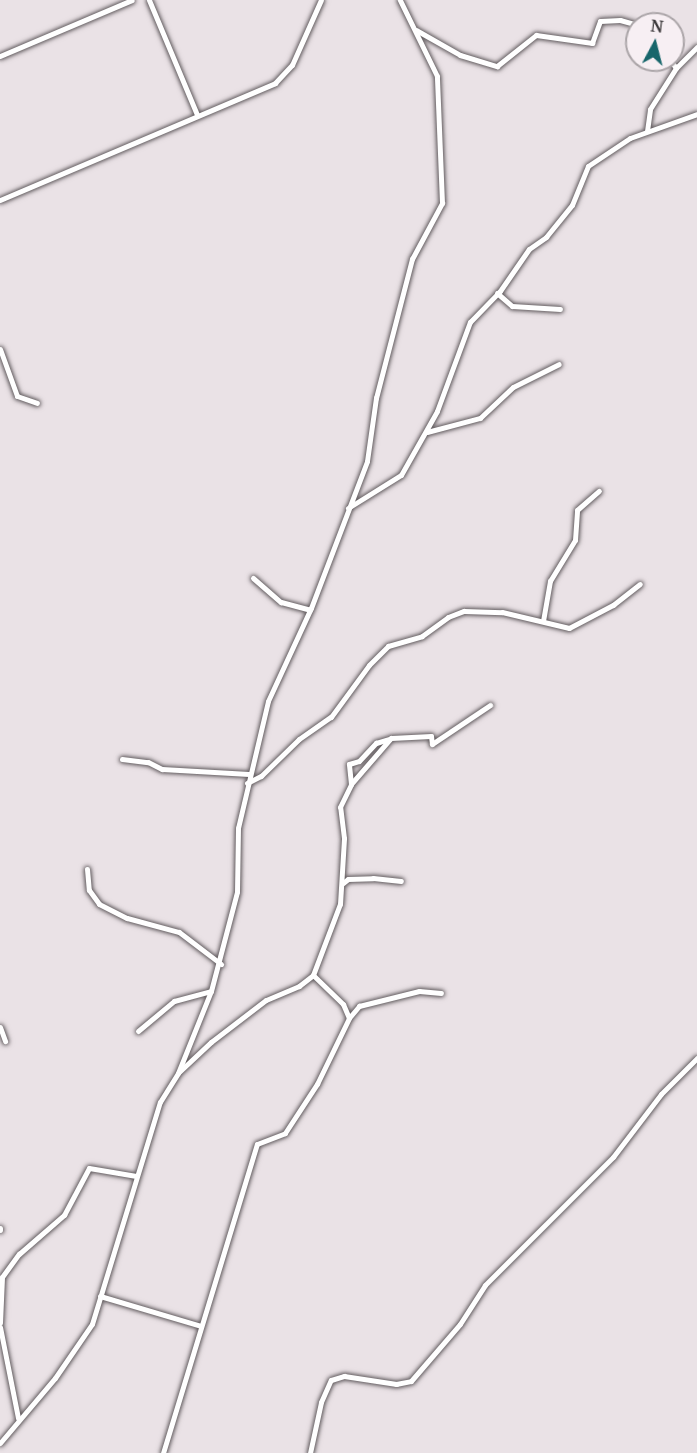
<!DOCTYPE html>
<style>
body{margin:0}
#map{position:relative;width:697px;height:1453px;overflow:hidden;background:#eae2e6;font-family:"Noto Serif",serif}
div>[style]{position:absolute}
.roads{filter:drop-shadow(0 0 2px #625c5f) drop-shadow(0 0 2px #625c5f)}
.street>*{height:5px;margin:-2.5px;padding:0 2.5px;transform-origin:2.5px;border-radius:2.5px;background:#fff}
span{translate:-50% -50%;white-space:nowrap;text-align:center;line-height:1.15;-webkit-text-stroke:6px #f7eff3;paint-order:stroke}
.north{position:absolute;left:625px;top:12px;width:60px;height:60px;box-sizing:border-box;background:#f7eff3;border:2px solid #aba5a8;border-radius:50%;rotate:7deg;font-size:16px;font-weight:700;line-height:24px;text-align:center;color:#393638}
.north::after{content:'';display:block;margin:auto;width:21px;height:27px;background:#17666b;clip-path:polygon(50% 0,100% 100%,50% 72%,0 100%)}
</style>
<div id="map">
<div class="roads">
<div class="street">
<div style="left:149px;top:0;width:125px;rotate:67.3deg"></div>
<div style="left:416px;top:30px;width:51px;rotate:29.6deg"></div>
<div style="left:460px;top:55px;width:39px;rotate:17deg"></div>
<div style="left:497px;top:66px;width:50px;rotate:-38.5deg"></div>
<div style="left:536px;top:35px;width:57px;rotate:8.1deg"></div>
<div style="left:592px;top:43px;width:23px;rotate:-70deg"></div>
<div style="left:600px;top:21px;width:20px;rotate:-3deg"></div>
<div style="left:620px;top:20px;width:18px;rotate:16deg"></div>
<div style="left:0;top:56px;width:143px;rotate:-23deg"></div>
<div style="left:670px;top:60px;width:10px;rotate:53deg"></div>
<div style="left:676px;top:68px;width:30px;rotate:-45deg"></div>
<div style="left:647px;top:131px;width:22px;rotate:-82deg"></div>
<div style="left:650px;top:109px;width:49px;rotate:-57.6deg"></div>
<div style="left:0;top:200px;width:299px;rotate:-23deg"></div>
<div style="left:275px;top:83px;width:25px;rotate:-47deg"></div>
<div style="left:292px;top:65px;width:71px;rotate:-66deg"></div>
<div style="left:497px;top:293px;width:20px;rotate:41deg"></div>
<div style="left:512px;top:306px;width:48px;rotate:3.6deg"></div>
<div style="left:0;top:349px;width:50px;rotate:70.1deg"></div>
<div style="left:17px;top:396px;width:21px;rotate:19deg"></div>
<div style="left:427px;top:432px;width:55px;rotate:-14.8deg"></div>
<div style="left:480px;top:418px;width:45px;rotate:-43.2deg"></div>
<div style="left:513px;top:387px;width:51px;rotate:-26.6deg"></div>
<div style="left:348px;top:508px;width:62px;rotate:-31.9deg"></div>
<div style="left:401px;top:475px;width:73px;rotate:-60.6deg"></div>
<div style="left:437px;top:411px;width:95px;rotate:-69.7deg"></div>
<div style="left:470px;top:322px;width:43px;rotate:-45.9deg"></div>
<div style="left:500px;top:291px;width:51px;rotate:-55.4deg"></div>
<div style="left:529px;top:249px;width:21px;rotate:-35deg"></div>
<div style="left:546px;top:237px;width:41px;rotate:-50.9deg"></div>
<div style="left:572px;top:205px;width:42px;rotate:-67.7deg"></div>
<div style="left:588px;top:166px;width:50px;rotate:-33.7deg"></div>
<div style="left:630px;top:138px;width:71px;rotate:-19.7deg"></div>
<div style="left:253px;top:578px;width:37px;rotate:41deg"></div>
<div style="left:281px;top:602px;width:30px;rotate:15deg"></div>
<div style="left:543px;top:621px;width:41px;rotate:-80.1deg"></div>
<div style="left:550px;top:581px;width:48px;rotate:-58.6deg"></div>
<div style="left:575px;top:540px;width:30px;rotate:-86deg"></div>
<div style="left:577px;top:510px;width:29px;rotate:-41deg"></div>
<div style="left:122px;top:759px;width:26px;rotate:7deg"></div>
<div style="left:148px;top:762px;width:16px;rotate:27deg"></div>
<div style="left:162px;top:769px;width:87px;rotate:3.3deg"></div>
<div style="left:247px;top:783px;width:16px;rotate:-27deg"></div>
<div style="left:261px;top:776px;width:53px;rotate:-44.2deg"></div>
<div style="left:299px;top:739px;width:39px;rotate:-35deg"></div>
<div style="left:331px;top:717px;width:64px;rotate:-53.8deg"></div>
<div style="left:369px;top:665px;width:27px;rotate:-45deg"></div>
<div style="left:388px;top:646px;width:35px;rotate:-16deg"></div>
<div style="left:422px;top:636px;width:32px;rotate:-36deg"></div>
<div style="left:448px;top:617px;width:17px;rotate:-21deg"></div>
<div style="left:464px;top:611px;width:38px;rotate:2deg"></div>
<div style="left:502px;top:612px;width:69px;rotate:13.4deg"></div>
<div style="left:569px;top:628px;width:50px;rotate:-27.6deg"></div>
<div style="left:613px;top:605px;width:34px;rotate:-38deg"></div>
<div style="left:351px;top:784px;width:20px;rotate:-96deg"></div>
<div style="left:349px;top:764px;width:10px;rotate:-17deg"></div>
<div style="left:359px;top:761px;width:25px;rotate:-47deg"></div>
<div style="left:376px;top:743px;width:14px;rotate:-17deg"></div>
<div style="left:87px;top:869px;width:21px;rotate:85deg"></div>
<div style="left:89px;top:890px;width:17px;rotate:54deg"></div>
<div style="left:99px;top:904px;width:31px;rotate:27deg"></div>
<div style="left:127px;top:918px;width:54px;rotate:15.1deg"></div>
<div style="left:179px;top:932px;width:53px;rotate:37.3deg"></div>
<div style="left:343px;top:883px;width:6px;rotate:-39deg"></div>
<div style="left:348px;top:879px;width:25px;rotate:-2deg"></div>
<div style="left:373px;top:878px;width:28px;rotate:6deg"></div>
<div style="left:313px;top:975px;width:42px;rotate:44deg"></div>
<div style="left:343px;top:1004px;width:15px;rotate:67deg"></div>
<div style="left:0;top:1027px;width:15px;rotate:70deg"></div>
<div style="left:138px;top:1031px;width:47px;rotate:-39.8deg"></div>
<div style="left:174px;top:1001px;width:38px;rotate:-15deg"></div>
<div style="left:179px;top:1072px;width:44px;rotate:-43.2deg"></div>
<div style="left:211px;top:1042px;width:69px;rotate:-37.4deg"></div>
<div style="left:266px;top:1000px;width:36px;rotate:-23deg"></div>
<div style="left:299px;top:986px;width:18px;rotate:-38deg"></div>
<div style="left:313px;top:975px;width:76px;rotate:-69.2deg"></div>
<div style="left:340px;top:904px;width:66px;rotate:-86.5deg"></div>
<div style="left:344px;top:838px;width:31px;rotate:-97deg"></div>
<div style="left:340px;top:807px;width:25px;rotate:-64deg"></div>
<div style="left:351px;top:784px;width:61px;rotate:-49deg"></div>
<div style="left:391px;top:738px;width:40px;rotate:-2.9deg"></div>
<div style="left:431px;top:736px;width:8px;rotate:83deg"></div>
<div style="left:432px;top:744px;width:70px;rotate:-33.9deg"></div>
<div style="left:0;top:1228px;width:2px;rotate:90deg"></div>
<div style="left:100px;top:1296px;width:105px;rotate:16.5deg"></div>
<div style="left:0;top:1323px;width:46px;rotate:-87.5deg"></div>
<div style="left:2px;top:1277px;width:29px;rotate:-54deg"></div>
<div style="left:19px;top:1254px;width:60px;rotate:-40.9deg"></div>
<div style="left:64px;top:1215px;width:53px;rotate:-62deg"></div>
<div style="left:89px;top:1168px;width:48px;rotate:9.7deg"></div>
<div style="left:0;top:1327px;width:93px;rotate:78.8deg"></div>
<div style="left:0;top:1443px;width:85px;rotate:-49.8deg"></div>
<div style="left:55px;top:1378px;width:65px;rotate:-55.6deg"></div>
<div style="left:92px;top:1324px;width:232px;rotate:-73deg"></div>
<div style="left:160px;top:1102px;width:34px;rotate:-58deg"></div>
<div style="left:178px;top:1073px;width:88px;rotate:-68.1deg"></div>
<div style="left:211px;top:991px;width:102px;rotate:-75.3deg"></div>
<div style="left:237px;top:892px;width:64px;rotate:-89.1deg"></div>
<div style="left:238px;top:828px;width:130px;rotate:-76.7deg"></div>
<div style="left:268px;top:701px;width:102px;rotate:-65.2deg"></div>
<div style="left:311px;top:608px;width:157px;rotate:-69.1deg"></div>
<div style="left:367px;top:461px;width:64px;rotate:-81.9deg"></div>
<div style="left:376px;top:398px;width:144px;rotate:-75.5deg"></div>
<div style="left:412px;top:259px;width:64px;rotate:-61.8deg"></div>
<div style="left:442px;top:203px;width:127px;rotate:-92.3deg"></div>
<div style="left:437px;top:76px;width:85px;rotate:-116deg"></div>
<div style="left:163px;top:1453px;width:323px;rotate:-73.1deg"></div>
<div style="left:257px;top:1144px;width:30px;rotate:-21deg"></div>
<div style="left:285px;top:1133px;width:59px;rotate:-56.9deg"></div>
<div style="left:317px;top:1084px;width:73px;rotate:-64.1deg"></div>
<div style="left:349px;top:1018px;width:16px;rotate:-50deg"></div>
<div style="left:359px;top:1006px;width:62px;rotate:-14deg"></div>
<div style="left:419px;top:991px;width:22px;rotate:5deg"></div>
<div style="left:310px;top:1453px;width:52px;rotate:-77.8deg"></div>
<div style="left:321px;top:1402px;width:24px;rotate:-66deg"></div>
<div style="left:331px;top:1380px;width:14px;rotate:-17deg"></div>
<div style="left:344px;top:1376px;width:53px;rotate:8.7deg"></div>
<div style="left:396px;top:1384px;width:15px;rotate:-11deg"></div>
<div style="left:411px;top:1381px;width:75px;rotate:-49.3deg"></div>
<div style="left:460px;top:1324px;width:46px;rotate:-57.3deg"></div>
<div style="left:485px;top:1285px;width:181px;rotate:-45deg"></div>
<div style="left:613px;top:1157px;width:79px;rotate:-52.7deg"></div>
<div style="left:661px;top:1094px;width:51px;rotate:-45deg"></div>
</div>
</div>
<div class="north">N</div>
</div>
